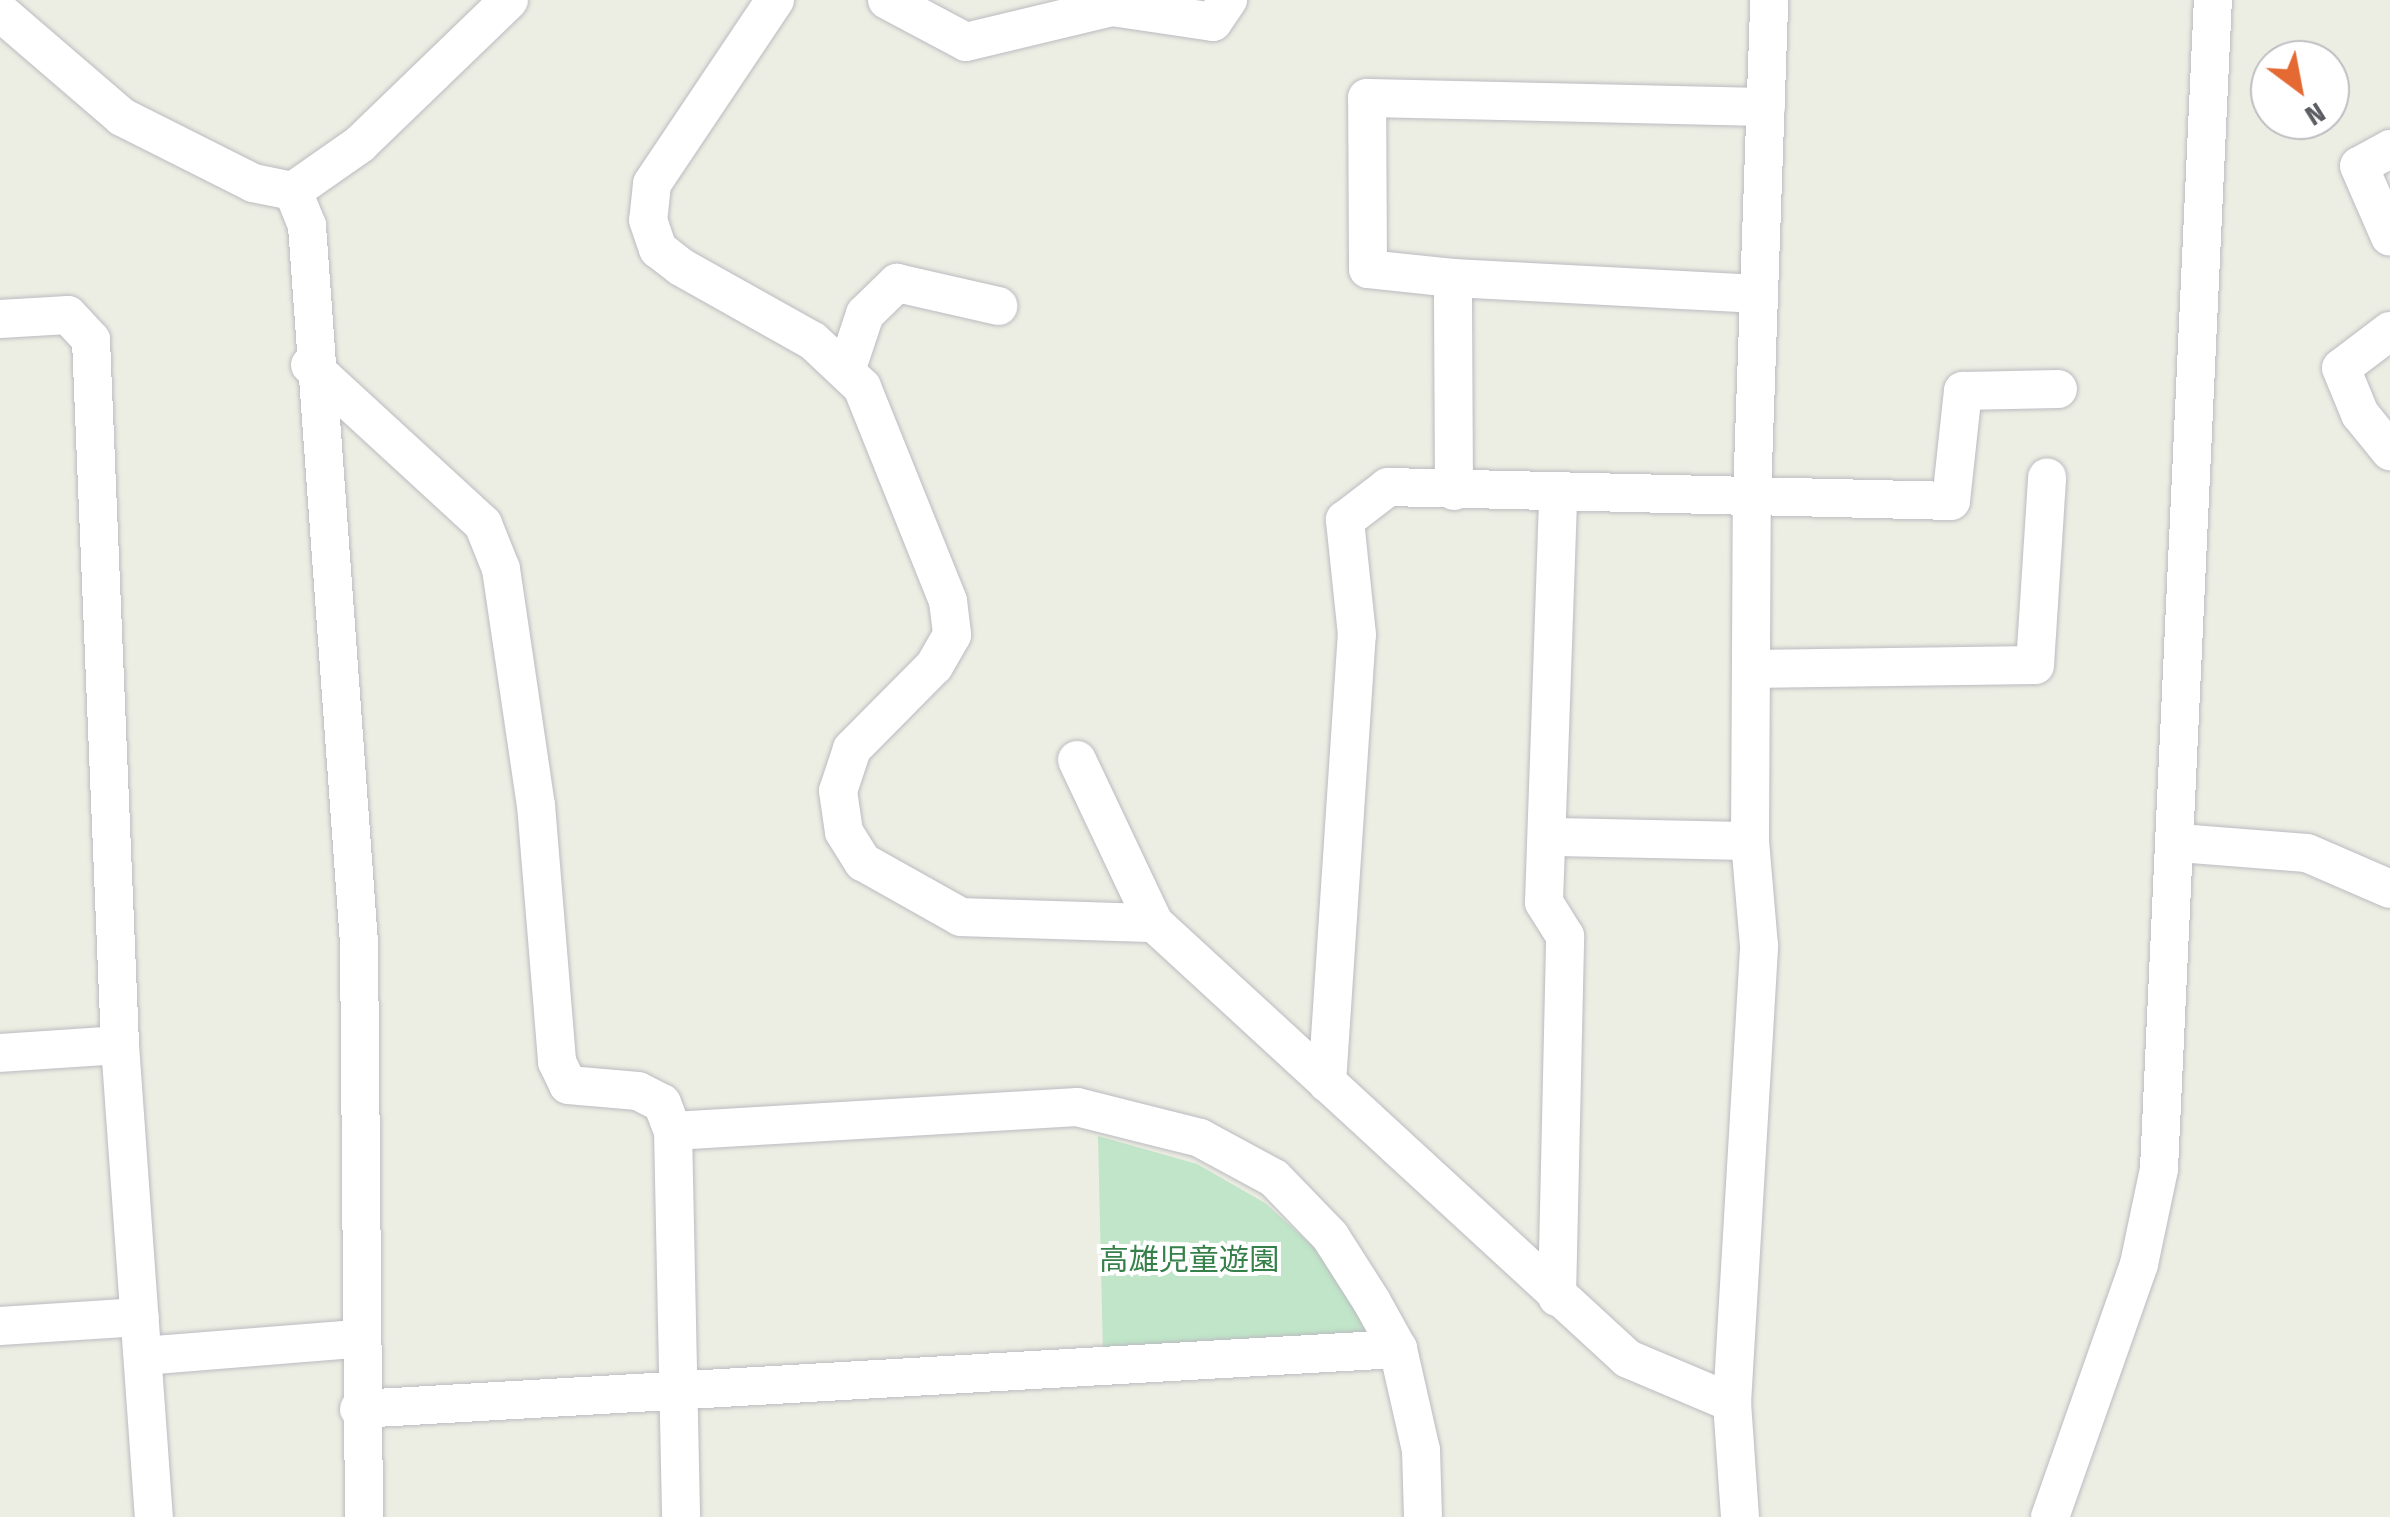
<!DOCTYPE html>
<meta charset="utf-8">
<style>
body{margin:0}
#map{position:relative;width:2390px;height:1517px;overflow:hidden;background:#edeee3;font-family:"Fira Sans Condensed","Noto Sans JP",sans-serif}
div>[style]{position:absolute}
.green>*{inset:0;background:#c0e5c8}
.roads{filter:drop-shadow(0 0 2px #bbbbc1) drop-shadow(0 0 2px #bbbbc1)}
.minor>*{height:38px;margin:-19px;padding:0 19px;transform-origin:19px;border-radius:19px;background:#fff}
span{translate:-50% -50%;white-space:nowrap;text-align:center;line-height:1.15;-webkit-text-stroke:8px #fff;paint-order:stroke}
.park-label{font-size:30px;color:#36804a}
.north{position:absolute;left:2250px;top:40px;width:100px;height:100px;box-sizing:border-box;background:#fff;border:2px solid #bdbec1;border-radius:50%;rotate:148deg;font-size:28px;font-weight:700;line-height:40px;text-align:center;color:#5b5d63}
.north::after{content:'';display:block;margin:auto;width:35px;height:45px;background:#e56932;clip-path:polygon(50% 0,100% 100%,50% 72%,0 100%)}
</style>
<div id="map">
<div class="green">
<div style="clip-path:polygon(1098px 1136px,1197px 1164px,1265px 1203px,1324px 1256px,1370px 1321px,1366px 1336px,1103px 1355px)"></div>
</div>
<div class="roads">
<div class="minor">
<div style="left:775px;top:0;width:221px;rotate:123.8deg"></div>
<div style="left:652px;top:184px;width:36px;rotate:96deg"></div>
<div style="left:648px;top:220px;width:31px;rotate:71deg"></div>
<div style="left:658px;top:249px;width:29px;rotate:38deg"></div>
<div style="left:681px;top:267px;width:151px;rotate:29.3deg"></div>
<div style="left:813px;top:341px;width:67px;rotate:43.2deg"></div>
<div style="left:862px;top:387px;width:231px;rotate:68.1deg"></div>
<div style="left:948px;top:601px;width:34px;rotate:83deg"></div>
<div style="left:952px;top:635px;width:36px;rotate:120deg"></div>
<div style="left:934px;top:666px;width:117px;rotate:134.7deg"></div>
<div style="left:852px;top:749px;width:44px;rotate:108.4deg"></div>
<div style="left:838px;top:791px;width:41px;rotate:81.7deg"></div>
<div style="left:844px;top:832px;width:36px;rotate:58deg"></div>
<div style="left:863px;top:862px;width:112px;rotate:29.3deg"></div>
<div style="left:961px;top:917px;width:193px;rotate:1.8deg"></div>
<div style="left:1154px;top:923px;width:644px;rotate:42.61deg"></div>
<div style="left:1628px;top:1359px;width:113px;rotate:22.9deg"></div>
<div style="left:887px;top:0;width:89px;rotate:28deg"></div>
<div style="left:966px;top:42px;width:150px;rotate:-13.5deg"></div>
<div style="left:1112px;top:7px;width:102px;rotate:8.4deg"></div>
<div style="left:1213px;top:22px;width:27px;rotate:-56deg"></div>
<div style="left:0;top:12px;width:161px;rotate:40.7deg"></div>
<div style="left:122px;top:117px;width:147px;rotate:26.7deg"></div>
<div style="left:253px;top:183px;width:41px;rotate:11.3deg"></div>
<div style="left:293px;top:191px;width:38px;rotate:68deg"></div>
<div style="left:307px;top:226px;width:718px;rotate:85.85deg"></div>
<div style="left:359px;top:942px;width:575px;rotate:89.5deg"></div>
<div style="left:2390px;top:149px;width:35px;rotate:151deg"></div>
<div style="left:2359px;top:166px;width:77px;rotate:66.4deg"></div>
<div style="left:293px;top:191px;width:82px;rotate:-35deg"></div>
<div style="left:360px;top:144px;width:207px;rotate:-44deg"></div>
<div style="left:1453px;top:278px;width:306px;rotate:3deg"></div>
<div style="left:0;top:319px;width:68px;rotate:-3.4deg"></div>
<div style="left:68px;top:315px;width:34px;rotate:47deg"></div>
<div style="left:91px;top:340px;width:706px;rotate:87.64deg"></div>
<div style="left:120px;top:1045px;width:473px;rotate:85.9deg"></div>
<div style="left:2390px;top:331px;width:61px;rotate:142.9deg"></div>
<div style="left:2341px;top:368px;width:50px;rotate:67.6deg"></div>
<div style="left:2360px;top:414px;width:48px;rotate:51deg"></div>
<div style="left:310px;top:365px;width:235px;rotate:42.6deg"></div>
<div style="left:483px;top:524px;width:48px;rotate:68.2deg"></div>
<div style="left:501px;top:569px;width:239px;rotate:81.6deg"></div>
<div style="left:536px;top:805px;width:258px;rotate:85.3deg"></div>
<div style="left:557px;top:1062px;width:25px;rotate:64deg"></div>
<div style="left:568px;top:1085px;width:70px;rotate:4.9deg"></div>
<div style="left:638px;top:1091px;width:27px;rotate:27deg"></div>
<div style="left:662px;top:1103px;width:30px;rotate:69deg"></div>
<div style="left:673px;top:1131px;width:386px;rotate:88.8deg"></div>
<div style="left:847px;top:368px;width:57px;rotate:-71.6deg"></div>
<div style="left:865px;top:314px;width:45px;rotate:-44.1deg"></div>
<div style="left:897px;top:283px;width:104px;rotate:12.8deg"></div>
<div style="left:1454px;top:491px;width:213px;rotate:-90.3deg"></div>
<div style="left:1453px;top:278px;width:85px;rotate:-174deg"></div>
<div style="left:1368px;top:269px;width:171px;rotate:-90.3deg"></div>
<div style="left:1367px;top:98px;width:399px;rotate:1.3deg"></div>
<div style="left:1751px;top:669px;width:284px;rotate:-0.8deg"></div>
<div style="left:2035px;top:665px;width:188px;rotate:-86.3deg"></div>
<div style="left:1077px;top:760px;width:180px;rotate:64.7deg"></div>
<div style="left:1552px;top:837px;width:198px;rotate:1.2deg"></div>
<div style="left:2179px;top:843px;width:128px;rotate:4.5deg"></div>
<div style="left:2307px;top:853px;width:90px;rotate:23.4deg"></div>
<div style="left:0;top:1053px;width:120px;rotate:-3.8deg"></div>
<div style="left:1327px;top:1083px;width:449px;rotate:-86.2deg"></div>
<div style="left:1357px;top:635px;width:116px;rotate:-96deg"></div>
<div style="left:1345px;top:520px;width:54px;rotate:-37.5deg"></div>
<div style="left:1388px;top:487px;width:563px;rotate:1.42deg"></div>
<div style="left:1951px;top:501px;width:111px;rotate:-83.8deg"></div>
<div style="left:1963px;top:391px;width:95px;rotate:-1.2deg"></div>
<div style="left:673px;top:1131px;width:405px;rotate:-3.4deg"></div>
<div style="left:1077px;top:1107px;width:127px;rotate:14.1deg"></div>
<div style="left:1200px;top:1138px;width:84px;rotate:28.4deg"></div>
<div style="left:1274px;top:1178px;width:81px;rotate:46deg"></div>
<div style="left:1330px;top:1236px;width:78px;rotate:57.5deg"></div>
<div style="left:1372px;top:1302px;width:54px;rotate:61deg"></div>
<div style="left:1398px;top:1349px;width:104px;rotate:77.2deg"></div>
<div style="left:1421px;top:1450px;width:67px;rotate:88.3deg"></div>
<div style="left:1557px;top:1297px;width:361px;rotate:-88.7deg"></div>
<div style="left:1565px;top:936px;width:40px;rotate:-122deg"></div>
<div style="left:1544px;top:902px;width:404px;rotate:-88deg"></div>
<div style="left:0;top:1326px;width:140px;rotate:-3.7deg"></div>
<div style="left:143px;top:1356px;width:214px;rotate:-4.6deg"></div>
<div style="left:359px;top:1409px;width:1041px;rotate:-3.31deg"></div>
<div style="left:1740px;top:1517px;width:114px;rotate:-94deg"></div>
<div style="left:1732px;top:1403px;width:458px;rotate:-86.6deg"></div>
<div style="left:1759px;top:946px;width:105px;rotate:-94.9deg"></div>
<div style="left:1750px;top:841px;width:346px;rotate:-89.7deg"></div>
<div style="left:1752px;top:495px;width:495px;rotate:-88deg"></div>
<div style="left:2050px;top:1517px;width:268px;rotate:-70.6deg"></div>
<div style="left:2139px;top:1264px;width:97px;rotate:-78.1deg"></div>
<div style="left:2159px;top:1169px;width:1170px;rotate:-87.36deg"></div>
</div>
</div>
<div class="park-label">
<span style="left:1189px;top:1260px">高雄児童遊園</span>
</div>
<div class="north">N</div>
</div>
